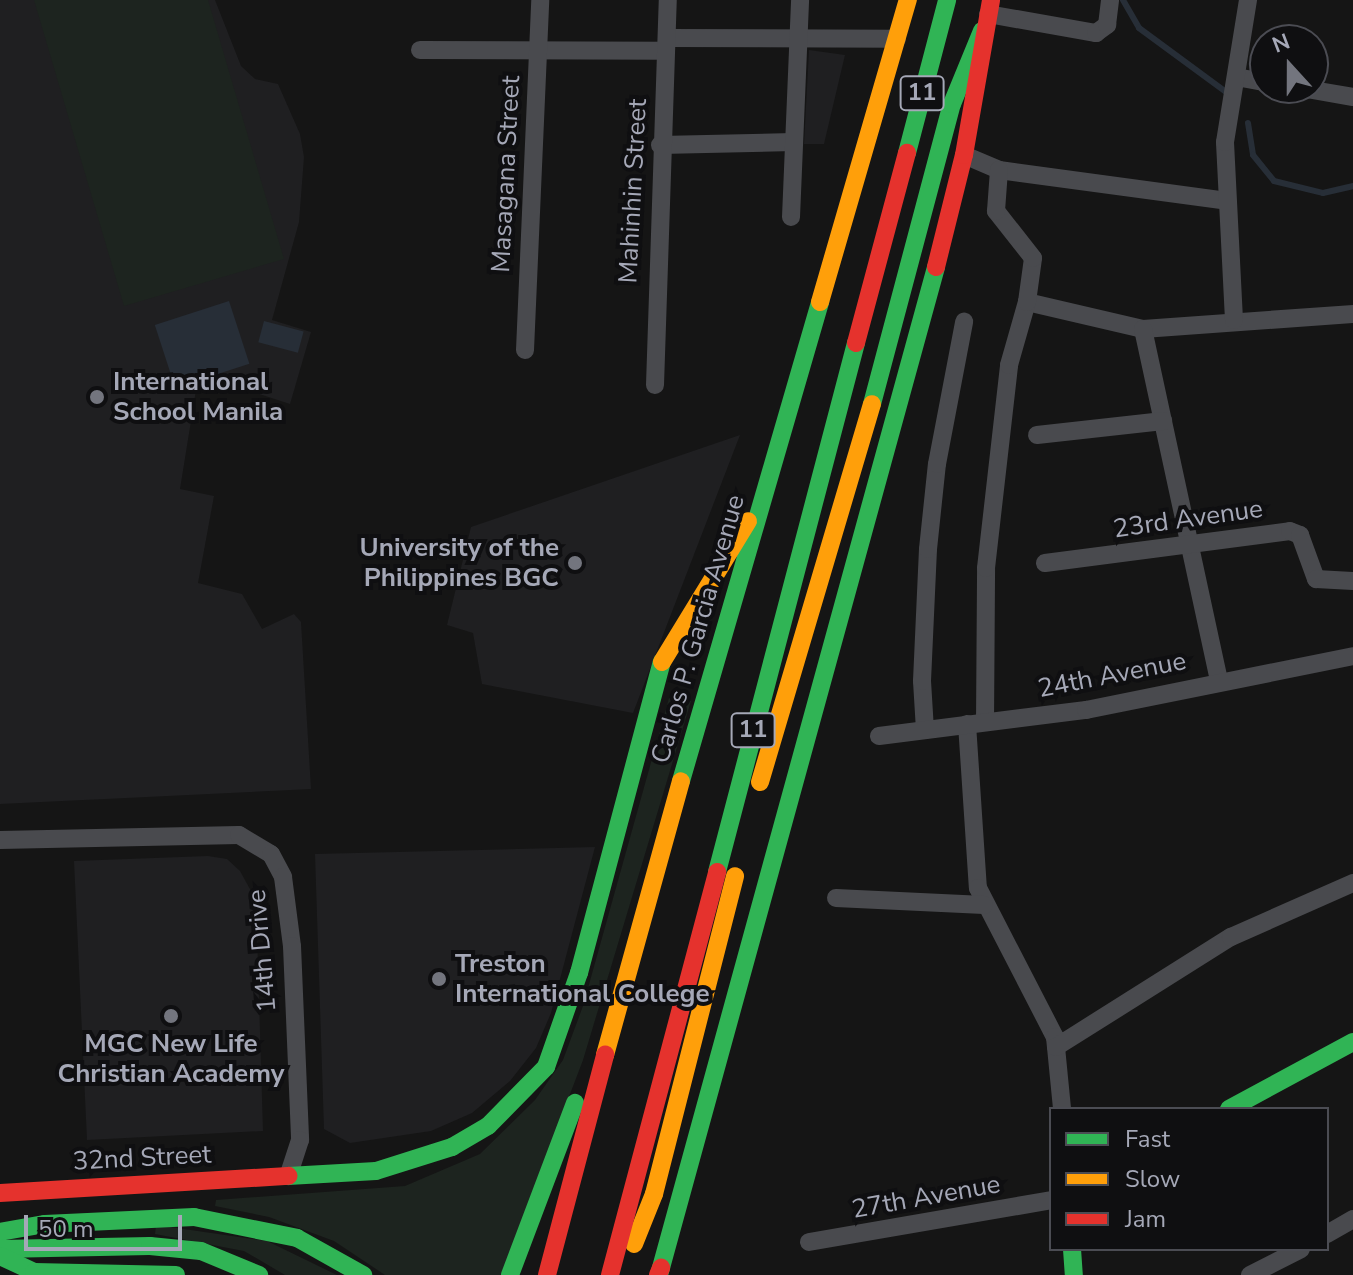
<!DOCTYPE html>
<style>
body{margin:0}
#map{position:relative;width:1353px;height:1275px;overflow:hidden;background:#151515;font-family:"Nunito Sans",sans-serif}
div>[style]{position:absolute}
.built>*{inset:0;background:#1f1f21}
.green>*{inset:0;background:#1d241f}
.water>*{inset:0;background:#272e37;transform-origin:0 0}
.stream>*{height:6px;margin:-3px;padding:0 3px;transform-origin:3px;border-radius:3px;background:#272e37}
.street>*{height:18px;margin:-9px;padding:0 9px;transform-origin:9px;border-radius:9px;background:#494a4e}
.fast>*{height:18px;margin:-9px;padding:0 9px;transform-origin:9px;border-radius:9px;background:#30b455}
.slow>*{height:18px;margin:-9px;padding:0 9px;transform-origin:9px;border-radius:9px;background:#ff9f0a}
.jam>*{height:18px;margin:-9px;padding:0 9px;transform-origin:9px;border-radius:9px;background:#e5322d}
.dots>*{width:22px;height:22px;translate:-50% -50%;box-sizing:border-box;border:4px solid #0f0f11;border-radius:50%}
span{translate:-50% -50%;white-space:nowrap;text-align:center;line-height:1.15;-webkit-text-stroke:8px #0f0f11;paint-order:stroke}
.shield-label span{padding:2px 6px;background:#0f0f11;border:2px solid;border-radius:6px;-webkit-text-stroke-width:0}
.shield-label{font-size:24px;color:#a5a8b7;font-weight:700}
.street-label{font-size:26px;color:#a5a8b7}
.poi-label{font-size:26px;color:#a5a8b7;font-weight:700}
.left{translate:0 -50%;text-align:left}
.right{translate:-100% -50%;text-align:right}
.legend{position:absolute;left:1049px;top:1107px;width:280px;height:144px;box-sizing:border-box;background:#0f0f11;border:2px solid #4b4c53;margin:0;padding:10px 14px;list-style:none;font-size:24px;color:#a5a8b7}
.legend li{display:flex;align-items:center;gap:16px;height:40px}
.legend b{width:40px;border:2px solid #4b4c53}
.north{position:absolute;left:1249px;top:24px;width:80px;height:80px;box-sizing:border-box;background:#0f0f11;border:2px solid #4b4c53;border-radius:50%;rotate:339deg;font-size:22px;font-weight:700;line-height:32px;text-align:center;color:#a5a8b7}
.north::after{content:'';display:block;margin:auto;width:28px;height:36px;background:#73757e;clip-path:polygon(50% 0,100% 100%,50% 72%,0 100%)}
.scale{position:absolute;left:24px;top:1215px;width:158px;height:36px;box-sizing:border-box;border:4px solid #a5a8b7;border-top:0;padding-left:10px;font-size:24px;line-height:28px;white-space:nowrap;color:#a5a8b7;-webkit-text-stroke:6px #0f0f11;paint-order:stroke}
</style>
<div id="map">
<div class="built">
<div style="clip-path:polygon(0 0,215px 0,241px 66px,255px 79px,278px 84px,300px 134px,304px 157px,299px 222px,272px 320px,311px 332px,290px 404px,241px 388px,196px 390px,180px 489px,214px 496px,198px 583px,242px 594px,262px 629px,294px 614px,301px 622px,311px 789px,0 804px)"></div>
<div style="clip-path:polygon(809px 50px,845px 55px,824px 144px,804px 144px)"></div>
<div style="clip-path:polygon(740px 435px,633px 713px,482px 684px,473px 633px,447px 625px,471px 527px)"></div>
<div style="clip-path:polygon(595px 847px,551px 1013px,536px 1048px,510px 1081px,472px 1113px,431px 1131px,350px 1143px,324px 1129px,315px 854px)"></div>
<div style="clip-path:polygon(208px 856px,227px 859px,240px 871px,256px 900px,263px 1131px,87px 1140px,74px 861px)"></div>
</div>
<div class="green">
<div style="clip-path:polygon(34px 0,208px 0,284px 259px,124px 306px)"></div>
<div style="clip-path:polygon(669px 698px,691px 701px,583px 1060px,501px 1275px,385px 1275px,334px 1241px,269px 1217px,215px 1206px,216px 1200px,405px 1186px,480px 1154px,535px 1100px,563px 1060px,583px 1006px)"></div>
<div style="clip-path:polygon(156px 1225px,267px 1241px,337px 1275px,285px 1275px,244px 1251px,155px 1234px)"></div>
</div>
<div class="water">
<div style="left:229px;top:301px;width:66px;height:78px;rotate:72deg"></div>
<div style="left:264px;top:321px;width:41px;height:22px;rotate:15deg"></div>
</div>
<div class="stream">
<div style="left:1123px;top:0;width:32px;rotate:60deg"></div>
<div style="left:1139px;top:28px;width:112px;rotate:36.3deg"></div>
<div style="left:1248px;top:123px;width:32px;rotate:81deg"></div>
<div style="left:1253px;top:155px;width:33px;rotate:51deg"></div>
<div style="left:1274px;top:181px;width:50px;rotate:13.8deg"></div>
<div style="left:1323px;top:193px;width:31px;rotate:-13deg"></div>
</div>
<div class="street">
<div style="left:988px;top:14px;width:110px;rotate:10deg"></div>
<div style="left:1096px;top:33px;width:14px;rotate:-36deg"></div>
<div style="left:1107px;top:25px;width:25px;rotate:-83deg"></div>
<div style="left:667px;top:38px;width:230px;rotate:0.2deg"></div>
<div style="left:420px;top:50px;width:246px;rotate:0.2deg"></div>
<div style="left:1236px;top:77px;width:29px;rotate:10deg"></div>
<div style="left:1301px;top:88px;width:53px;rotate:9.8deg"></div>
<div style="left:660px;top:145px;width:134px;rotate:-1.3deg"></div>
<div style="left:964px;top:155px;width:38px;rotate:23deg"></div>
<div style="left:999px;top:170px;width:230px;rotate:7.7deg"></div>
<div style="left:791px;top:217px;width:217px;rotate:-87.6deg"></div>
<div style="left:1027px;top:302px;width:119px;rotate:13.1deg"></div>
<div style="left:1143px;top:329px;width:211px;rotate:-4.1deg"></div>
<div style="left:1234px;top:320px;width:178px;rotate:-92.9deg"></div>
<div style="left:1225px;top:142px;width:144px;rotate:-80.8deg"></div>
<div style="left:1143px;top:329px;width:360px;rotate:77.8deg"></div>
<div style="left:525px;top:350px;width:350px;rotate:-87.5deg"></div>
<div style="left:655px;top:385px;width:385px;rotate:-88.1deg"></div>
<div style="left:1037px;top:435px;width:127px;rotate:-6.3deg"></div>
<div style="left:1045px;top:563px;width:247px;rotate:-7.4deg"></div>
<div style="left:1290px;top:531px;width:11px;rotate:22deg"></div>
<div style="left:1300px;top:535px;width:47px;rotate:70deg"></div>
<div style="left:1316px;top:579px;width:37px;rotate:3deg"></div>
<div style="left:985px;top:722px;width:154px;rotate:-89.6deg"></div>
<div style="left:986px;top:568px;width:204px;rotate:-83.5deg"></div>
<div style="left:1009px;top:365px;width:66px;rotate:-74.1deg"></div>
<div style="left:1027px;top:302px;width:44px;rotate:-82.2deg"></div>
<div style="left:1033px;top:258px;width:60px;rotate:-128.2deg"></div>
<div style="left:996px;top:211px;width:41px;rotate:-85.8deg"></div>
<div style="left:967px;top:724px;width:164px;rotate:86.2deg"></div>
<div style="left:978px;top:888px;width:168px;rotate:62.7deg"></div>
<div style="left:1055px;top:1037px;width:72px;rotate:84.4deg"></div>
<div style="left:925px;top:730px;width:49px;rotate:-93.5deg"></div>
<div style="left:922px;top:681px;width:132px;rotate:-87.4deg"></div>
<div style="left:928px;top:549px;width:85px;rotate:-84deg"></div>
<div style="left:937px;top:464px;width:145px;rotate:-79.2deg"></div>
<div style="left:879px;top:736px;width:209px;rotate:-7.2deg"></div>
<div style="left:1086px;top:710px;width:272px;rotate:-11.4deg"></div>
<div style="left:0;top:840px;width:239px;rotate:-1.2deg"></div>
<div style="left:239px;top:835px;width:37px;rotate:31deg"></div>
<div style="left:271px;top:854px;width:26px;rotate:62deg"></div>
<div style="left:283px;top:877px;width:70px;rotate:82.6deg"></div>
<div style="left:292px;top:946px;width:194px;rotate:87.6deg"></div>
<div style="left:300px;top:1140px;width:38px;rotate:108deg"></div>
<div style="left:836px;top:898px;width:148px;rotate:2.7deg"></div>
<div style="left:1056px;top:1047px;width:207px;rotate:-32.2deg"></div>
<div style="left:1231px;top:937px;width:133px;rotate:-23.9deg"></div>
<div style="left:1327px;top:1234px;width:30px;rotate:-30deg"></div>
<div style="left:809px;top:1242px;width:246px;rotate:-9.8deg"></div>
<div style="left:1250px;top:1275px;width:57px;rotate:-27deg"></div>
</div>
<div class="fast">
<div style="left:907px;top:153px;width:158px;rotate:-75.3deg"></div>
<div style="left:872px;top:404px;width:310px;rotate:-75.1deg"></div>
<div style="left:952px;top:104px;width:79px;rotate:-67.7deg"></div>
<div style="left:681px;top:781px;width:499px;rotate:-73.8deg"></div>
<div style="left:717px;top:872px;width:547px;rotate:-75.28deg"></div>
<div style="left:1229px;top:1109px;width:141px;rotate:-28.4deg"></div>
<div style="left:288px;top:1176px;width:88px;rotate:-3.3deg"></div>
<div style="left:376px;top:1171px;width:80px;rotate:-17.5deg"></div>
<div style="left:452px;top:1147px;width:42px;rotate:-30.3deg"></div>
<div style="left:488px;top:1126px;width:83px;rotate:-45.5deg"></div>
<div style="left:546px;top:1067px;width:100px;rotate:-70.7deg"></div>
<div style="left:579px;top:973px;width:322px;rotate:-75.1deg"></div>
<div style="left:0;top:1232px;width:46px;rotate:-10.1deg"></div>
<div style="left:45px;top:1224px;width:149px;rotate:-2.7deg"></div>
<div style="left:194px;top:1217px;width:105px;rotate:11.5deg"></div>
<div style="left:297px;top:1238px;width:76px;rotate:29.3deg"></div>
<div style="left:0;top:1249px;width:150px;rotate:-1.1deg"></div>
<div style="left:150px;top:1246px;width:51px;rotate:5.6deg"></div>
<div style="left:201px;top:1251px;width:63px;rotate:22.5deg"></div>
<div style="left:1072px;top:1249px;width:26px;rotate:86deg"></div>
<div style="left:0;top:1256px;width:38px;rotate:25deg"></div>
<div style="left:34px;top:1272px;width:142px;rotate:1.2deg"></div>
<div style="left:510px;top:1275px;width:184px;rotate:-69.3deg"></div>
<div style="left:659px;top:1275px;width:1045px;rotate:-74.63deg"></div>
</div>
<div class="slow">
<div style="left:820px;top:302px;width:315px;rotate:-73.8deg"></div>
<div style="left:662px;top:662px;width:165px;rotate:-58.6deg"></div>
<div style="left:760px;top:782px;width:394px;rotate:-73.5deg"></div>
<div style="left:605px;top:1055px;width:284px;rotate:-74.5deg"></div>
<div style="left:634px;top:1244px;width:54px;rotate:-68.2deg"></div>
<div style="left:654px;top:1194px;width:328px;rotate:-75.7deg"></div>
</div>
<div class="jam">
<div style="left:936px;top:267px;width:115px;rotate:-76deg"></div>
<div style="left:964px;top:155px;width:157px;rotate:-80.1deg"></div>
<div style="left:856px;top:343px;width:197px;rotate:-75deg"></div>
<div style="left:0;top:1193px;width:289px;rotate:-3.4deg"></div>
<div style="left:547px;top:1275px;width:228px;rotate:-75.2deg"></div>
<div style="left:610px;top:1275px;width:417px;rotate:-75.1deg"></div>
<div style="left:658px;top:1275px;width:8px;rotate:-67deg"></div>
</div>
<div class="dots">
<div style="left:97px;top:397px;background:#73757e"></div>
<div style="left:575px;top:563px;background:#73757e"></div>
<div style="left:439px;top:979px;background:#73757e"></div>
<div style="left:171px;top:1016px;background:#73757e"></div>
</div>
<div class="shield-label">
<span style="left:922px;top:93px">11</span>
<span style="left:753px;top:730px">11</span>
</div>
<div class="street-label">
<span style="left:506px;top:174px;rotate:-87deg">Masagana Street</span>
<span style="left:633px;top:191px;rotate:-87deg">Mahinhin Street</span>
<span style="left:1188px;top:519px;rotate:-8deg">23rd Avenue</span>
<span style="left:698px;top:629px;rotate:-74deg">Carlos P. Garcia Avenue</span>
<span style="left:1112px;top:675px;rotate:-11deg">24th Avenue</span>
<span style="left:262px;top:951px;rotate:-95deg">14th Drive</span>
<span style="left:142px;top:1158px;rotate:-3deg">32nd Street</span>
<span style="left:926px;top:1197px;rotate:-10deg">27th Avenue</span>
</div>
<div class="poi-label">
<span class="left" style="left:113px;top:397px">International<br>School Manila</span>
<span class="right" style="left:559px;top:563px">University of the<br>Philippines BGC</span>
<span class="left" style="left:455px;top:979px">Treston<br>International College</span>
<span style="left:171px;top:1059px">MGC New Life<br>Christian Academy</span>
</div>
<ul class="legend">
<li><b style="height:10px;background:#30b455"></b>Fast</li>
<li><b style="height:10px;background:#ff9f0a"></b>Slow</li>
<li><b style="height:10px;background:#e5322d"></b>Jam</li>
</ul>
<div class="north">N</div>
<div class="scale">50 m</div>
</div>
